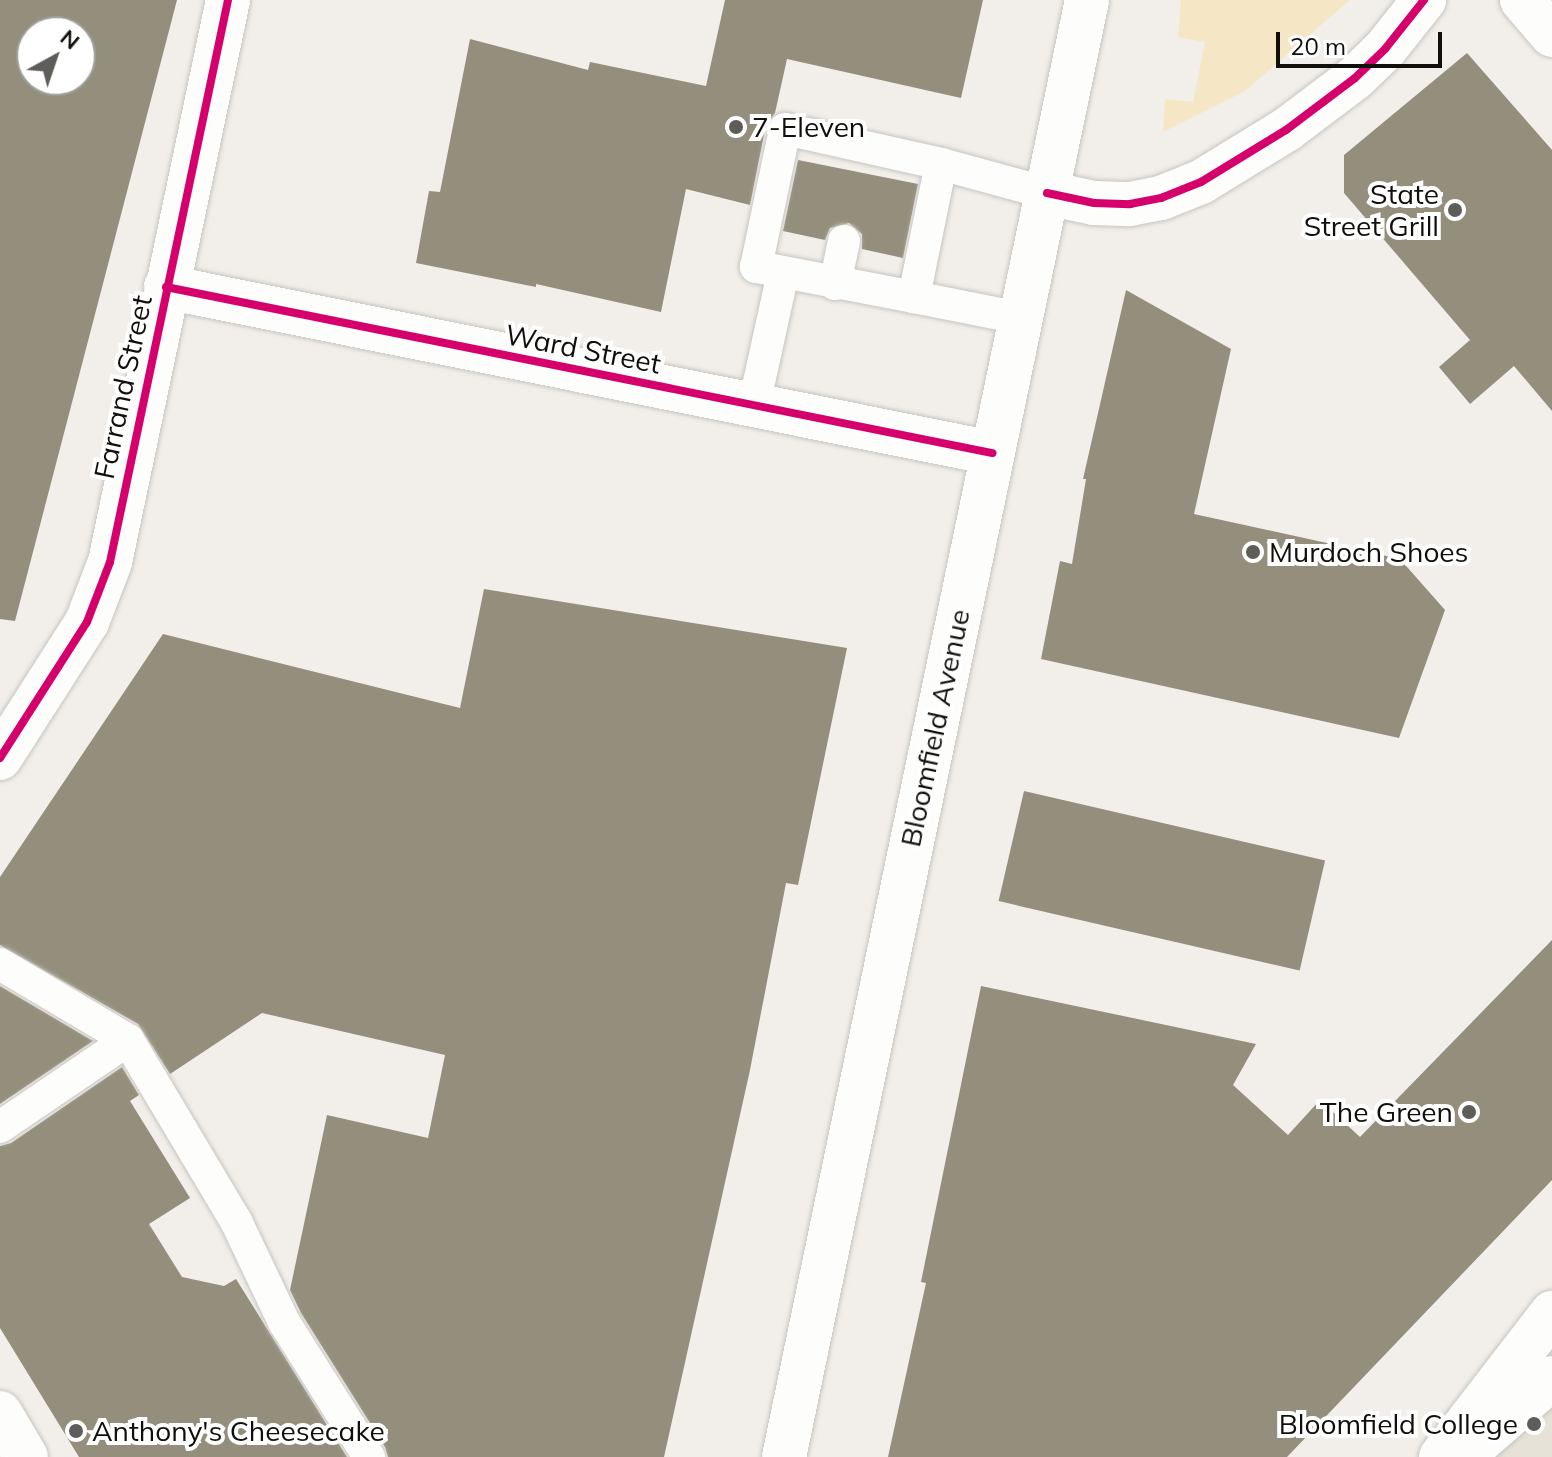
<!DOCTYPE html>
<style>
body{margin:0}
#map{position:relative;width:1552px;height:1457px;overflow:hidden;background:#f2efea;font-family:Mulish,sans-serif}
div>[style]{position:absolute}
.built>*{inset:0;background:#e7e2d7}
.green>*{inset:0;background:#f5e7c6}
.building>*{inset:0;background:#948e7c;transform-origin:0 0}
.roads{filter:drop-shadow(0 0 2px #c7c5c1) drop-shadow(0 0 2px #c7c5c1)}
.service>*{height:32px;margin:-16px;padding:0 16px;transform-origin:16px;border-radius:16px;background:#fdfdfc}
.minor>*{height:44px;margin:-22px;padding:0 22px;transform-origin:22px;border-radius:22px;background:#fdfdfc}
.tertiary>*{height:44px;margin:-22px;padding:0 22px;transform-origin:22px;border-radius:22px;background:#fdfdfc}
.primary>*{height:44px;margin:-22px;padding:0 22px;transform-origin:22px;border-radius:22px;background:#fdfdfc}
.cycleway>*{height:8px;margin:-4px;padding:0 4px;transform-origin:4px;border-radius:4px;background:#d6006c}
.dots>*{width:22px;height:22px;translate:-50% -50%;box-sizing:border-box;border:4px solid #fff;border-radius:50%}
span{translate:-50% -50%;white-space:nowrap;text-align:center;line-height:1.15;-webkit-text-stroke:8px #fff;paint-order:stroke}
.poi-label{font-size:28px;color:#100f0b}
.left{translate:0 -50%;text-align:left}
.right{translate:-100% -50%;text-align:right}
.street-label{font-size:28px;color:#100f0b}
.north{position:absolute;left:16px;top:16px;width:80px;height:80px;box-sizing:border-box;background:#fff;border:2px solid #9f9f9d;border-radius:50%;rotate:40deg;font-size:22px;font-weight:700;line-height:32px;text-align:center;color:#100f0b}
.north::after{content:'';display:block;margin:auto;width:28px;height:36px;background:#5f5d59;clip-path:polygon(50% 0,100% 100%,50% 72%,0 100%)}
.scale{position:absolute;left:1276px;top:32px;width:166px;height:36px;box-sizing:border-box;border:4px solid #100f0b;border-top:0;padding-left:10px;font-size:24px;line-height:28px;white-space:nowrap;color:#100f0b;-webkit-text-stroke:6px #fff;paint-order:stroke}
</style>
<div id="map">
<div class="built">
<div style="clip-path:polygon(1552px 1391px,1552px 1457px,1478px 1457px)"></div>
</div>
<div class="green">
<div style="clip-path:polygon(1181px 0,1350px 0,1245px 91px,1163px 132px,1165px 99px,1193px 102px,1205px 42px,1178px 37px)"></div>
</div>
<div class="building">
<div style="clip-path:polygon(evenodd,0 0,177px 0,15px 621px,0 619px,0 0,32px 32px,80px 32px,80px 80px,32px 80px,32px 32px)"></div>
<div style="clip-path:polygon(725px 0,983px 0,961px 98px,787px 59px,775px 113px,766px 125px,750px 205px,686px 189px,661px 312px,536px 284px,536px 287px,416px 263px,429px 191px,440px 192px,470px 39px,588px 70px,590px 62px,706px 86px)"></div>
<div style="clip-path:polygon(1467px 53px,1552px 150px,1552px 411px,1514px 366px,1470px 404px,1439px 367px,1470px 340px,1344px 193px,1344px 155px)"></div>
<div style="clip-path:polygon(798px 160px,918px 184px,903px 258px,862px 249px,862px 234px,849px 223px,830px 228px,825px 240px,783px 231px)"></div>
<div style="clip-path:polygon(1126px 290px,1231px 349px,1194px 514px,1400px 559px,1445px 610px,1399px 738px,1041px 659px,1060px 561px,1072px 564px,1086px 479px,1083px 479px)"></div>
<div style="clip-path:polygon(484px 589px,847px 648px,798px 885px,786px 883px,750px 1070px,664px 1457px,388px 1457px,385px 1447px,301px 1313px,290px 1290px,327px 1115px,428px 1138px,445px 1055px,262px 1013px,170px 1074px,138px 1024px,0 945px,0 877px,163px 634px,460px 708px)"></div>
<div style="left:1024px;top:791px;width:309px;height:113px;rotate:13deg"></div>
<div style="clip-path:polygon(1552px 940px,1552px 1180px,1287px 1457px,888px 1457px,926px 1283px,921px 1282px,981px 986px,1256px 1044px,1233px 1085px,1288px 1135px,1320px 1100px,1360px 1137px)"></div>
<div style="clip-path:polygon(0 986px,93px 1041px,0 1104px)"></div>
<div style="clip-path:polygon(122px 1067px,139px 1095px,130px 1101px,190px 1198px,149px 1224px,182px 1277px,224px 1286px,236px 1279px,347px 1457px,79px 1457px,0 1328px,0 1146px,11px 1143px)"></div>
</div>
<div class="roads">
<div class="service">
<div style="left:785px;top:129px;width:160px;rotate:12.6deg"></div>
<div style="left:941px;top:164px;width:136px;rotate:101.5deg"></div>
<div style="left:914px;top:297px;width:161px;rotate:-169.2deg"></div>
<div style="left:756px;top:267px;width:141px;rotate:-78.1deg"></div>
<div style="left:941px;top:164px;width:110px;rotate:15.3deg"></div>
<div style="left:835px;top:284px;width:44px;rotate:-78.2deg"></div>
<div style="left:914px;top:297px;width:108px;rotate:11.2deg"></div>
<div style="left:754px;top:405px;width:135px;rotate:-77.6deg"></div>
<div style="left:0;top:964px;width:149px;rotate:30.7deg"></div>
<div style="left:128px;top:1040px;width:155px;rotate:145.8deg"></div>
<div style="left:128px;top:1040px;width:211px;rotate:59.2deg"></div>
<div style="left:236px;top:1221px;width:112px;rotate:64.6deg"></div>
<div style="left:284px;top:1322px;width:160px;rotate:57.8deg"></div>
</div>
<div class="minor">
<div style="left:1047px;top:193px;width:48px;rotate:12deg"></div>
<div style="left:1094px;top:203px;width:36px;rotate:2deg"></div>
<div style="left:1130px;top:204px;width:32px;rotate:-11deg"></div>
<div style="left:1161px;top:198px;width:43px;rotate:-21.8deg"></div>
<div style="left:1201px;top:182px;width:100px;rotate:-31.5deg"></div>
<div style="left:1286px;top:130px;width:86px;rotate:-37deg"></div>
<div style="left:1355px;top:78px;width:42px;rotate:-44deg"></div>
<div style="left:1385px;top:49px;width:63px;rotate:-51.5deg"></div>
<div style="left:166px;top:287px;width:843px;rotate:11.36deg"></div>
<div style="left:0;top:758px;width:161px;rotate:-57.4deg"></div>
<div style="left:87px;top:622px;width:64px;rotate:-69deg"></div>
<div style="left:110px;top:562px;width:574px;rotate:-78.14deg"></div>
<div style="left:0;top:1413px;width:51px;rotate:59.4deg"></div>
</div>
<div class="tertiary">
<div style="left:1522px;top:0;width:46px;rotate:49.4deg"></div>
</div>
<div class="primary">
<div style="left:1472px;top:1448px;width:106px;rotate:-41.2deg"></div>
<div style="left:784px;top:1457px;width:1488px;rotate:-78.25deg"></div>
<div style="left:1441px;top:1457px;width:182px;rotate:-52.4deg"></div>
</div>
</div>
<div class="cycleway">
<div style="left:1047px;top:193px;width:48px;rotate:12deg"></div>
<div style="left:1094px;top:203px;width:36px;rotate:2deg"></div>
<div style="left:1130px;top:204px;width:32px;rotate:-11deg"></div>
<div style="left:1161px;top:198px;width:43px;rotate:-21.8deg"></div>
<div style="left:1201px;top:182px;width:100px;rotate:-31.5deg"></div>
<div style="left:1286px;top:130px;width:86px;rotate:-37deg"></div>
<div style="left:1355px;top:78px;width:42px;rotate:-44deg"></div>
<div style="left:1385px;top:49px;width:63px;rotate:-51.5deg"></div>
<div style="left:166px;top:287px;width:843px;rotate:11.36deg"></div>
<div style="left:0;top:758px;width:161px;rotate:-57.4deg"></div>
<div style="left:87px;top:622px;width:64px;rotate:-69deg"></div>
<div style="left:110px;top:562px;width:574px;rotate:-78.14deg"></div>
</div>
<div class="dots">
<div style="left:736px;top:127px;background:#5f5d59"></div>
<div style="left:1455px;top:210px;background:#5f5d59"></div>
<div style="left:1253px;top:552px;background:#5f5d59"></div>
<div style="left:1469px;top:1112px;background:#5f5d59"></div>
<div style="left:1534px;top:1424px;background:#5f5d59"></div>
<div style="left:76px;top:1431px;background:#5f5d59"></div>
</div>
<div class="poi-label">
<span class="left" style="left:752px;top:127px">7-Eleven</span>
<span class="right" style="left:1439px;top:210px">State<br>Street Grill</span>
<span class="left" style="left:1269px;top:552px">Murdoch Shoes</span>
<span class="right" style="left:1453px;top:1112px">The Green</span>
<span class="right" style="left:1518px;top:1424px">Bloomfield College</span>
<span class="left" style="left:92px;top:1431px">Anthony's Cheesecake</span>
</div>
<div class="street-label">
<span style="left:583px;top:349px;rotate:11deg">Ward Street</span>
<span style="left:123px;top:387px;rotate:-78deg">Farrand Street</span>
<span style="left:935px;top:728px;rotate:-78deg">Bloomfield Avenue</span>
</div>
<div class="north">N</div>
<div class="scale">20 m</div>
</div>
